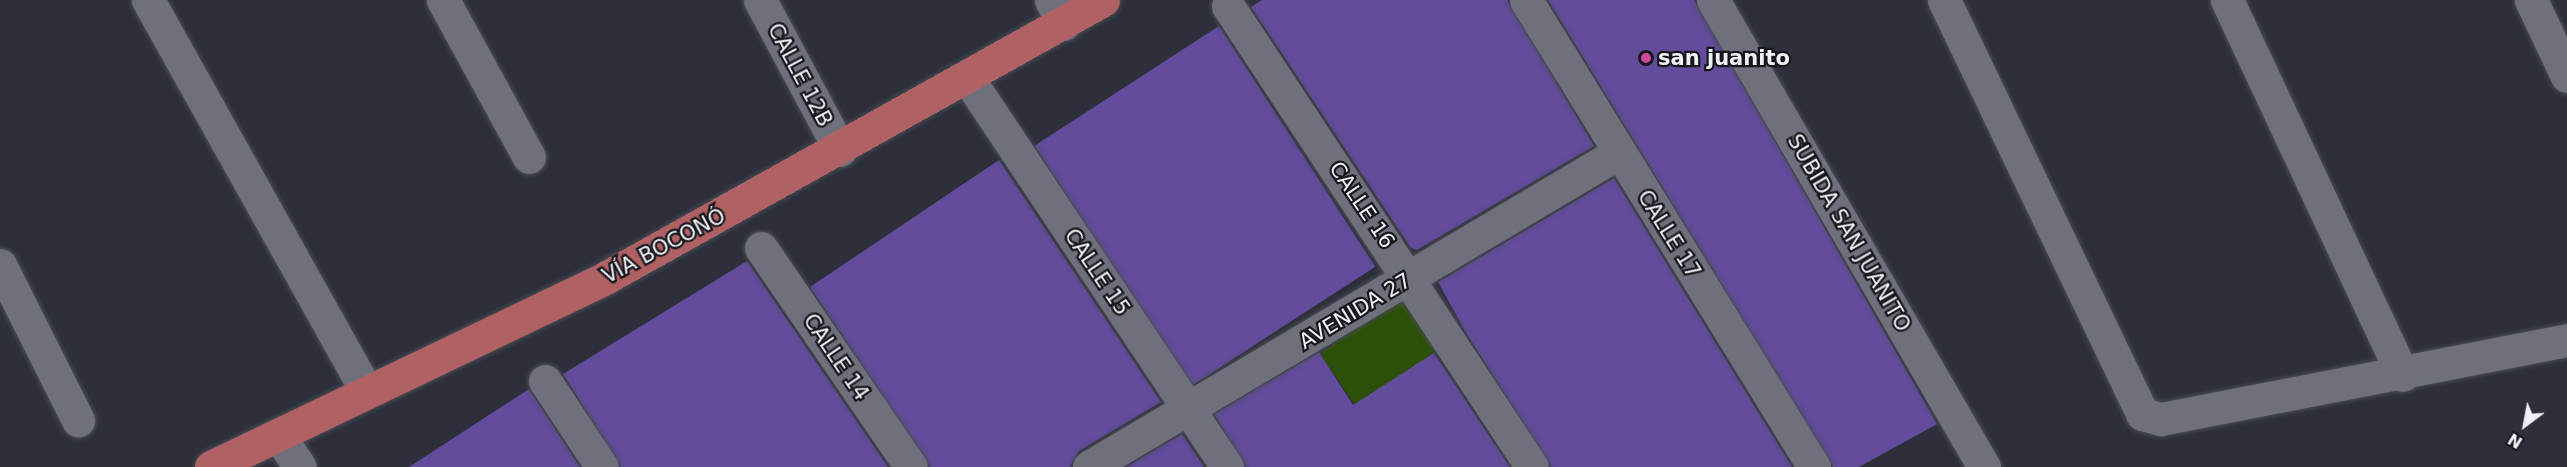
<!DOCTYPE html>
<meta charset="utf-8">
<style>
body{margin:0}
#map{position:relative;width:2567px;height:467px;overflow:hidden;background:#2d303a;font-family:"DejaVu Sans",sans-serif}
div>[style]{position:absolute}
.green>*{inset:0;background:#2c5008;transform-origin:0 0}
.building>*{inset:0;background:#624c9b;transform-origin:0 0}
.roads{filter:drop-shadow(0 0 2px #4a4c55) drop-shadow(0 0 2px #4a4c55)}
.minor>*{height:33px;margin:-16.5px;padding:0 16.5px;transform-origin:16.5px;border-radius:16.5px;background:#6e717c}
.major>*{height:33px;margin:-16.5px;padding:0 16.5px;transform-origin:16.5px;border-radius:16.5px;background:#af6163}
.dots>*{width:16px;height:16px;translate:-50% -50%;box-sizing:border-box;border:3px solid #17181c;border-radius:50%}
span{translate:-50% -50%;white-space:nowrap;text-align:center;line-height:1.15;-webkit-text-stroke:4.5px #17181c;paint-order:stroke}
.poi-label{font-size:21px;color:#eff1f8;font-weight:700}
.left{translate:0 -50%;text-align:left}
.street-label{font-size:21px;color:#eff1f8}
.north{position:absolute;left:2495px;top:395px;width:60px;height:60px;-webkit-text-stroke:4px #17181c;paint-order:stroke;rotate:212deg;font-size:16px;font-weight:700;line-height:24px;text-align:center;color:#eff1f8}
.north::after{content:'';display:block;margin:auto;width:21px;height:27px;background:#eff1f8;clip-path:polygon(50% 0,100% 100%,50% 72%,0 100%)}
</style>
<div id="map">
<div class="green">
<div style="left:1406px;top:295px;width:64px;height:104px;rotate:56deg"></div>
</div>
<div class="building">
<div style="clip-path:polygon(1262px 0,1507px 0,1594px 146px,1417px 250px,1411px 248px,1251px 7px)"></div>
<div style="clip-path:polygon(1548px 0,1694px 0,1937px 424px,1859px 467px,1833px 467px)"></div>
<div style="left:1219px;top:26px;width:287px;height:220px;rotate:57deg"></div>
<div style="clip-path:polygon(999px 160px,1161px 402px,1079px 451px,1070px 467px,930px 467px,810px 287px)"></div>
<div style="clip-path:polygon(1614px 178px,1792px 467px,1551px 467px,1466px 333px,1438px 282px)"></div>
<div style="clip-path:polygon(747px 261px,888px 467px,621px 467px,563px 374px)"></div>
<div style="clip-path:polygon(1319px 352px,1353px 405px,1434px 353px,1510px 467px,1246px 467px,1214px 414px)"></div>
<div style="clip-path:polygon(529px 389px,580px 467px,409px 467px)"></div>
<div style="clip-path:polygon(1182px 434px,1204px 467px,1126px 467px)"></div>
</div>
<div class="roads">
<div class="minor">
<div style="left:148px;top:0;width:449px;rotate:60.8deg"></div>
<div style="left:443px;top:0;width:179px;rotate:61.3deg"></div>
<div style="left:760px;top:0;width:170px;rotate:61.9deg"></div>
<div style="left:1051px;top:0;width:27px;rotate:62deg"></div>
<div style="left:1526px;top:0;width:549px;rotate:58.34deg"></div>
<div style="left:1713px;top:0;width:540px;rotate:59.87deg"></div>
<div style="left:1944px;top:0;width:459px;rotate:64.4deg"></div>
<div style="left:2142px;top:414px;width:20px;rotate:15deg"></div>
<div style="left:2161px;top:419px;width:414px;rotate:-11deg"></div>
<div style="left:2227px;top:0;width:414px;rotate:64.9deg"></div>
<div style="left:2531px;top:0;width:84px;rotate:64.7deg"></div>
<div style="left:1228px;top:6px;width:552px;rotate:56.6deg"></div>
<div style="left:967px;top:77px;width:469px;rotate:56.3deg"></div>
<div style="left:761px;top:248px;width:265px;rotate:55.6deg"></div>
<div style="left:0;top:265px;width:174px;rotate:63.3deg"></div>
<div style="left:545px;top:381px;width:103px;rotate:56.5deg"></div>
<div style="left:279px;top:436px;width:37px;rotate:56deg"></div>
<div style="left:1089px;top:467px;width:617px;rotate:-30.68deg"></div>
</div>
<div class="major">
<div style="left:211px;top:467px;width:439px;rotate:-25.6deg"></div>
<div style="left:607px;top:277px;width:568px;rotate:-29.18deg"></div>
</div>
</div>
<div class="dots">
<div style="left:1646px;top:58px;background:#d1479c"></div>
</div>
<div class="poi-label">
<span class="left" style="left:1658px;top:58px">san juanito</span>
</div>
<div class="street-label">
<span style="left:800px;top:75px;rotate:62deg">CALLE 12B</span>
<span style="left:1362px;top:205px;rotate:56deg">CALLE 16</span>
<span style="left:1849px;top:233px;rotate:60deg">SUBIDA SAN JUANITO</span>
<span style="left:1669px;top:234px;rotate:58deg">CALLE 17</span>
<span style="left:664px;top:246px;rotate:-28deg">VÍA BOCONÓ</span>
<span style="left:1097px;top:272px;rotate:56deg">CALLE 15</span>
<span style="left:1355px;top:311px;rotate:-31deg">AVENIDA 27</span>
<span style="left:836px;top:357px;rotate:56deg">CALLE 14</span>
</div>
<div class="north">N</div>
</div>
